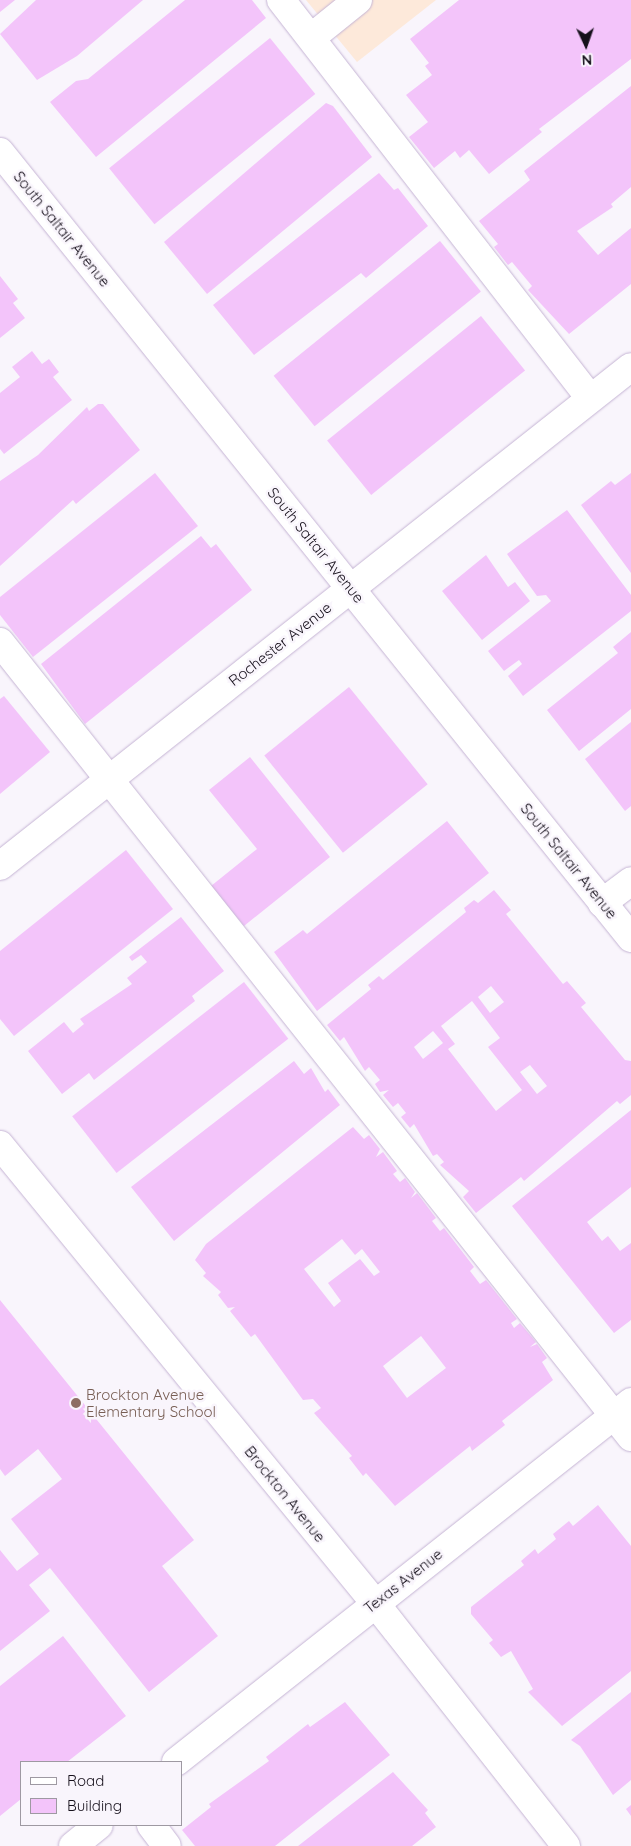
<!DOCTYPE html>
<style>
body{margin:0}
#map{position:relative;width:631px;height:1846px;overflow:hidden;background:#f9f5fc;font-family:Quicksand,sans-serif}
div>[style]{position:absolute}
.commercial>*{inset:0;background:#fde9da}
.building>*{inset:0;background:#f3c4fa;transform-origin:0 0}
.roads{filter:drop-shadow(0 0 1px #c5b4d4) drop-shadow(0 0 1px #c5b4d4)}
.minor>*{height:28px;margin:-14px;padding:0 14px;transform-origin:14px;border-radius:14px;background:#fff}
.dots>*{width:14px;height:14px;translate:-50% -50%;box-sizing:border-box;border:2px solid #f9f5fc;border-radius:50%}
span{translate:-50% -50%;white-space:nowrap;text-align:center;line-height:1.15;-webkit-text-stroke:5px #f9f5fc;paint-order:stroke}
.street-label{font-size:15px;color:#16101b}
.education-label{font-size:15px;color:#785e54}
.left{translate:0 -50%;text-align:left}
.legend{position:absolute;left:20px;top:1761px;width:162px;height:65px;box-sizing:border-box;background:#f9f5fc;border:1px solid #9e99a2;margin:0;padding:6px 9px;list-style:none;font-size:15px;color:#16101b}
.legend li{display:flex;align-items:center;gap:10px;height:25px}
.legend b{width:25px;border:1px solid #9e99a2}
.north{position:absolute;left:561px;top:20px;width:50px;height:50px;-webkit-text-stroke:4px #f9f5fc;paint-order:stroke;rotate:177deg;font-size:14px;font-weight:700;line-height:20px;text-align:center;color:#16101b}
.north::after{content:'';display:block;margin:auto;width:18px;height:22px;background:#16101b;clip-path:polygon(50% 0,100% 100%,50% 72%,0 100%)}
</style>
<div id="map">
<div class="commercial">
<div style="clip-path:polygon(306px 0,436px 0,357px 62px)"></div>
</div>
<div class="building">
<div style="clip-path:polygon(0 0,15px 0,0 12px)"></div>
<div style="clip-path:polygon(36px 0,143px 0,77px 56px,37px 80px,0 34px)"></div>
<div style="clip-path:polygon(185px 0,252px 0,266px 18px,96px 157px,50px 102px,76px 81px,88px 79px)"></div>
<div style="clip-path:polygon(459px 0,631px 0,631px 59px,539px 129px,542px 132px,489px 174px,469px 150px,460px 158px,455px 151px,434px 168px,409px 137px,428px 122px,406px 95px,432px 75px,425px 66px,429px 63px,410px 39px)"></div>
<div style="left:270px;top:38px;width:72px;height:207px;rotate:51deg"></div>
<div style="clip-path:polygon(631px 86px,631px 187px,611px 204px,613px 207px,577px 231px,598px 255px,631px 228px,631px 284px,569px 334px,528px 290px,532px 286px,512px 262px,508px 265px,494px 247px,498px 244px,479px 221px,530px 180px,524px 171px)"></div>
<div style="clip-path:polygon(326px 103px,333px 106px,372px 157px,207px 294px,164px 242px)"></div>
<div style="clip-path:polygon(379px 173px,394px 190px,398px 188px,428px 226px,366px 278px,361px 273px,254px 355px,213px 305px)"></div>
<div style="left:440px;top:241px;width:65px;height:214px;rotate:51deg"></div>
<div style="clip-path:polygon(0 276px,18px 299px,13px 303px,25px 318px,0 338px)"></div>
<div style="left:481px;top:316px;width:70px;height:198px;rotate:51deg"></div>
<div style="clip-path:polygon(32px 351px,42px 364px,49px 359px,59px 372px,53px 377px,72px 400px,4px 454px,0 449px,0 393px,20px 377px,12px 367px)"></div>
<div style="clip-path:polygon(98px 404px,103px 404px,140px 450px,76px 504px,73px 500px,0 566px,0 481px,38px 455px,87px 407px,89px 411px)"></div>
<div style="clip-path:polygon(155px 473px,198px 526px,33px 657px,0 615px,0 597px)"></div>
<div style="clip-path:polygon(631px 473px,631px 573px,581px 505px,611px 481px,615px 485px)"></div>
<div style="clip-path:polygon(567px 510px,631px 595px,631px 611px,523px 696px,508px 676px,522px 664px,519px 660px,504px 671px,488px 651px,551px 601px,546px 595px,537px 596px,507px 554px)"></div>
<div style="clip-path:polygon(201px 536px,211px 548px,216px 544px,252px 590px,85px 724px,41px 664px)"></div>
<div style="clip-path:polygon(486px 555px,508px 587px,515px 582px,530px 601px,482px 640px,442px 591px)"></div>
<div style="clip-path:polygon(631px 632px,631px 709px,579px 751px,547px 710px,618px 653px,613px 647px)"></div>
<div style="left:349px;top:687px;width:125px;height:109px;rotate:51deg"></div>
<div style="clip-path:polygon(4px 696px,50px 752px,0 794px,0 699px)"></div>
<div style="clip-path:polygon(631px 722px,631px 806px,625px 811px,585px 759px)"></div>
<div style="clip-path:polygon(250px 757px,330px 857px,244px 926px,211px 886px,257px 849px,209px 790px)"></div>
<div style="clip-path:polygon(447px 821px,489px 873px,317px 1011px,274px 952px,303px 930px,307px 934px)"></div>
<div style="clip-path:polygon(126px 850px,173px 909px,14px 1036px,0 1019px,0 951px)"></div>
<div style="clip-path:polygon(evenodd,494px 890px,511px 910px,506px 914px,563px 984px,567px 981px,586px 1003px,581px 1007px,625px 1060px,631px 1061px,631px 1095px,620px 1104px,617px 1101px,524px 1181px,521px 1177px,476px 1213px,463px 1197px,469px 1191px,440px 1165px,444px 1162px,437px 1154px,433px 1156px,414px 1124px,410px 1128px,401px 1117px,406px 1113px,398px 1103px,393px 1107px,383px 1095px,389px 1090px,380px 1092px,375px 1084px,380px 1080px,369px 1067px,365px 1071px,344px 1037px,340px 1041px,327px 1025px,371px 989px,368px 985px,379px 976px,383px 980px,466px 912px,464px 908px,474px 900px,478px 903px,494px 890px,491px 986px,504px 1002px,490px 1013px,478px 997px,491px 986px,494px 890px,472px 1001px,500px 1038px,488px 1047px,522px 1090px,496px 1111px,448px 1049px,455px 1044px,441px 1026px,472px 1001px,494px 890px,433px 1031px,443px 1043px,423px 1059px,414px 1047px,433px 1031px,494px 890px,530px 1065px,547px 1086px,537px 1094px,520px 1072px,530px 1065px)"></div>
<div style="clip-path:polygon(181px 917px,224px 971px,192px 996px,195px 1001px,94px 1080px,89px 1073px,62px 1094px,28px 1051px,64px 1022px,73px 1033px,84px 1024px,80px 1019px,132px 984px,127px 978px,147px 962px,141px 955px,132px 961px,129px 957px)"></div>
<div style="left:244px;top:982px;width:72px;height:218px;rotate:52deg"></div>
<div style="clip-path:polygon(294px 1061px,304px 1074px,311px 1068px,325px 1092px,328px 1089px,340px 1105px,174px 1241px,131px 1187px)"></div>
<div style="clip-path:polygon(631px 1110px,631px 1187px,587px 1222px,602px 1241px,608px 1236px,620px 1251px,631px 1243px,631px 1320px,614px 1333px,512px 1206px)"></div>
<div style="clip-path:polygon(evenodd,353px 1127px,364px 1139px,369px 1135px,380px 1149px,376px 1157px,383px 1152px,397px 1171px,393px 1174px,400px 1182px,405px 1178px,415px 1192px,411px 1198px,417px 1193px,436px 1218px,432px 1221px,440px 1231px,444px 1228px,474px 1267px,470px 1271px,480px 1284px,486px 1280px,517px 1319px,511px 1323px,514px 1328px,520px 1323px,536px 1342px,530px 1347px,537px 1344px,547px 1358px,542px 1362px,553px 1380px,502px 1421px,505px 1425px,472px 1451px,470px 1446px,395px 1506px,366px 1473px,363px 1476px,349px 1458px,352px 1456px,314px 1413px,321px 1408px,313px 1399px,303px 1400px,255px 1334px,251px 1337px,230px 1311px,235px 1307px,228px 1308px,218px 1295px,221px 1292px,203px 1276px,206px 1273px,195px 1260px,206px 1244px,353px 1127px,342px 1239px,355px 1255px,362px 1249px,380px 1272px,374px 1276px,360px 1259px,328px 1283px,341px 1301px,334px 1307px,304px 1269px,342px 1239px,353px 1127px,421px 1336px,446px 1368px,407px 1398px,383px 1366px,421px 1336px)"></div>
<div style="clip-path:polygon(0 1300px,194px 1540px,162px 1566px,218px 1636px,149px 1692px,50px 1568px,29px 1585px,50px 1611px,0 1651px,0 1550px,17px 1571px,39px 1554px,11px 1519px,62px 1479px,38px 1449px,5px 1476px,0 1469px)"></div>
<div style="clip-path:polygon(598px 1505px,631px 1546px,631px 1671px,562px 1726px,528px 1692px,533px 1689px,511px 1651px,501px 1657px,489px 1643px,493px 1640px,471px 1614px,471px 1607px,524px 1565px,521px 1561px,535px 1549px,538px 1554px,556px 1539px,553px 1534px,569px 1521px,573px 1526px)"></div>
<div style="clip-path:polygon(63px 1636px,126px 1716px,67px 1762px,21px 1762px,21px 1799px,0 1816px,0 1686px)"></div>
<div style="clip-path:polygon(631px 1692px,631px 1780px,613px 1795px,580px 1746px,571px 1740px)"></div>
<div style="clip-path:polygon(345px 1702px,390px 1755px,275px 1846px,195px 1846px,182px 1830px,211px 1807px,209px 1804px,269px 1761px,266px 1757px,308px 1724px,310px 1727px)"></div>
<div style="clip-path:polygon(393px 1772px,428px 1810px,425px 1813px,436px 1827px,412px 1846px,298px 1846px)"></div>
<div style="clip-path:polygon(631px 1805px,631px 1816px,626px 1809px)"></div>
</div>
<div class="roads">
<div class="minor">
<div style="left:281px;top:0;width:504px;rotate:52.17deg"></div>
<div style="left:312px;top:37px;width:59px;rotate:-38.8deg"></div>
<div style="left:0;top:152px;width:1008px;rotate:51.24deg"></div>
<div style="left:0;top:642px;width:1015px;rotate:51.56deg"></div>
<div style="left:0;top:866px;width:804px;rotate:-38.34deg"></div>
<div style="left:602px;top:903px;width:36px;rotate:-37deg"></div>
<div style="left:0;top:1145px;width:592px;rotate:50.69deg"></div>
<div style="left:375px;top:1603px;width:309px;rotate:51.8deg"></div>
<div style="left:176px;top:1762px;width:580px;rotate:-38.35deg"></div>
<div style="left:151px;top:1825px;width:26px;rotate:53deg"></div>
<div style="left:73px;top:1846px;width:33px;rotate:-39deg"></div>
</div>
</div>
<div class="dots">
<div style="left:76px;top:1403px;background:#8d6e63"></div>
</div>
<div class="street-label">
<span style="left:62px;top:229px;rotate:51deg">South Saltair Avenue</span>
<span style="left:316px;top:545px;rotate:51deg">South Saltair Avenue</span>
<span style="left:280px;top:644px;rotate:-38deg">Rochester Avenue</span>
<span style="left:569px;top:861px;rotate:51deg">South Saltair Avenue</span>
<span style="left:285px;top:1494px;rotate:51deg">Brockton Avenue</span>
<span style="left:403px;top:1581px;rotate:-38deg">Texas Avenue</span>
</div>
<div class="education-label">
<span class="left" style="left:86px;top:1403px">Brockton Avenue<br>Elementary School</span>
</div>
<ul class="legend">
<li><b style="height:6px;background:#fff"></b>Road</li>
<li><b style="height:14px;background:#f3c4fa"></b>Building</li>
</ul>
<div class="north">N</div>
</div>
